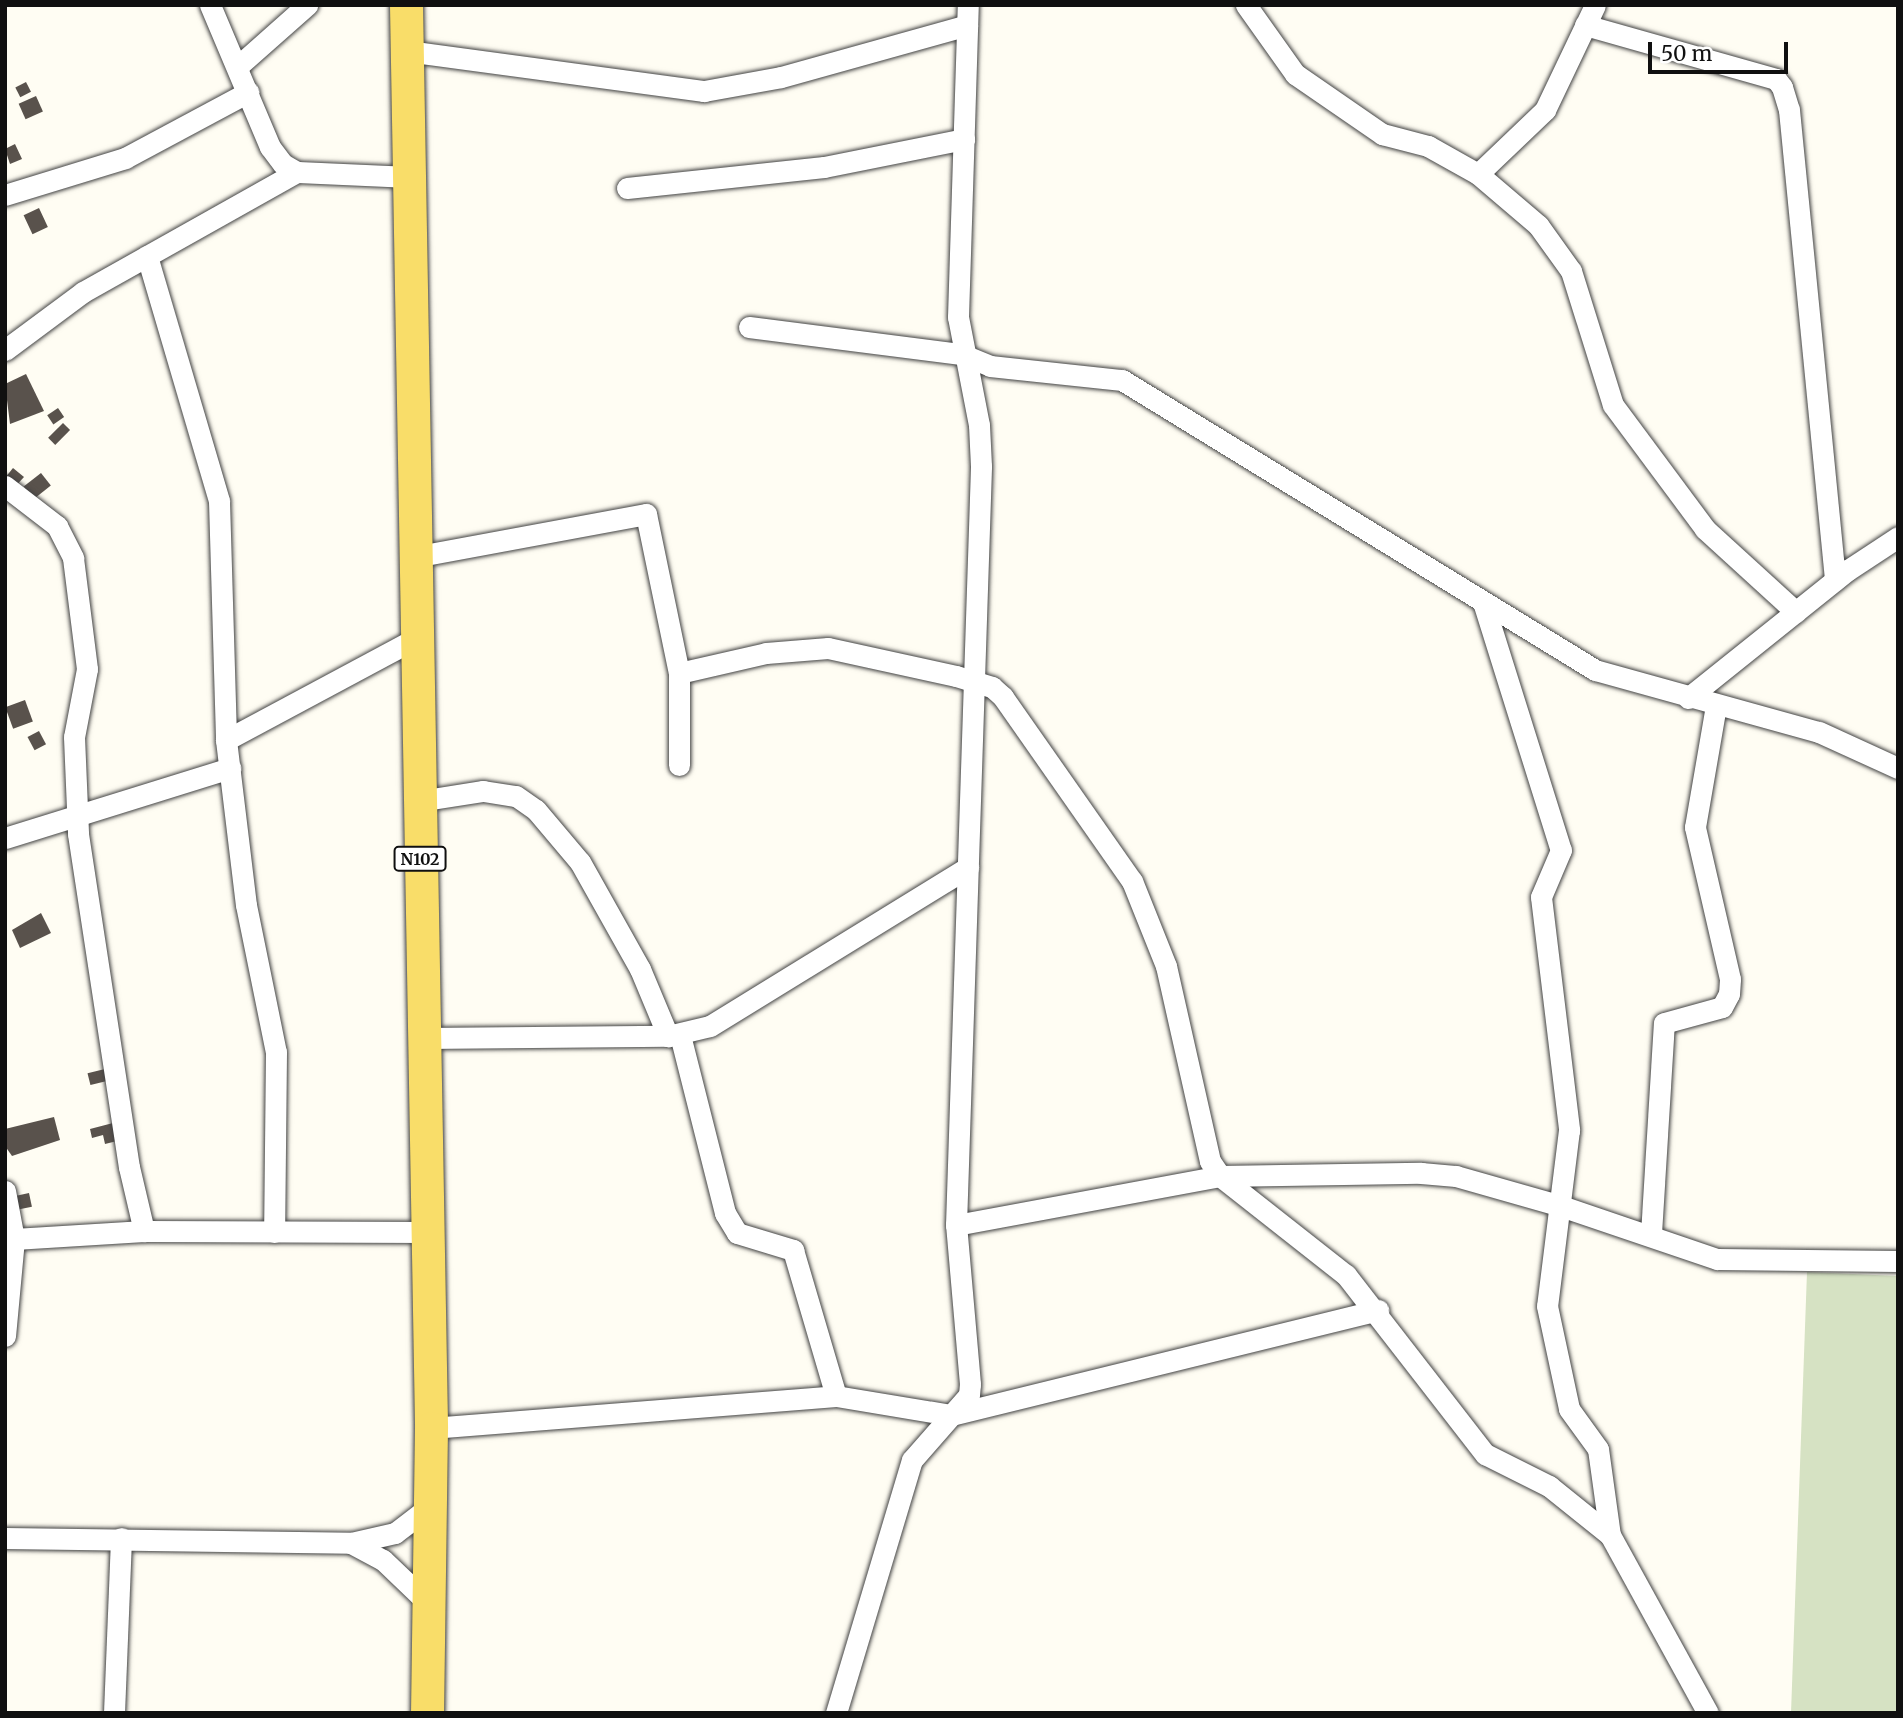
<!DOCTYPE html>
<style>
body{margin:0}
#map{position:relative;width:1903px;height:1718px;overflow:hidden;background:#fffdf3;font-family:Merriweather,serif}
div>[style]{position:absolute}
.cemetery>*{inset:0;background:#d6e2c3}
.building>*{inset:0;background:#59524c;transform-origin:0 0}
.roads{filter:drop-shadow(0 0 2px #434343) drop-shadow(0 0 2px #434343)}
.street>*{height:21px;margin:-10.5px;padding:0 10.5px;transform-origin:10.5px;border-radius:10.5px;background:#fff}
.primary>*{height:33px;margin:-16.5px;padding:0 16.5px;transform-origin:16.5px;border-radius:16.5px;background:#f9dd69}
span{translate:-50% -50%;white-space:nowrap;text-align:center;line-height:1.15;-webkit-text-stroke:7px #fff;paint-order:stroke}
.shield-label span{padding:2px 5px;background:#fff;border:2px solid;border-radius:5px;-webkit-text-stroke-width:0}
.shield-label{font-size:16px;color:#101010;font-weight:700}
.frame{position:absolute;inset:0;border:7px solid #101010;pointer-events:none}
.scale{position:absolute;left:1648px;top:42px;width:140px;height:32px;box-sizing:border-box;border:4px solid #101010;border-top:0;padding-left:9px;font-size:21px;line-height:24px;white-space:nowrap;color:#101010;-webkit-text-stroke:5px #fff;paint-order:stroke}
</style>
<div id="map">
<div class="cemetery">
<div style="clip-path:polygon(1807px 1272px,1898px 1276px,1898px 1713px,1791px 1713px)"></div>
</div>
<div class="building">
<div style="left:26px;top:82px;width:11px;height:12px;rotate:63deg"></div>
<div style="left:36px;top:96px;width:17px;height:19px;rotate:66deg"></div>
<div style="clip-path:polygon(15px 144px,22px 159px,10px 164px,5px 149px)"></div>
<div style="left:39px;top:208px;width:21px;height:17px;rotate:65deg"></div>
<div style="clip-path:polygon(26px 374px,44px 411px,10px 424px,5px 384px)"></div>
<div style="left:58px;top:408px;width:11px;height:13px;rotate:56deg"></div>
<div style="left:63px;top:423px;width:10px;height:21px;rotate:45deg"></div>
<div style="clip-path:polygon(13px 468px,24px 477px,14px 488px,5px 478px)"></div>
<div style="left:41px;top:473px;width:16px;height:22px;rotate:52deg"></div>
<div style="left:25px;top:700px;width:23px;height:21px;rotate:70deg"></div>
<div style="left:39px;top:731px;width:15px;height:13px;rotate:62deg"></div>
<div style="clip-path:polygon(41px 913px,51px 933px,20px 948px,12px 930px)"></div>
<div style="left:105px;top:1069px;width:12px;height:18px;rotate:76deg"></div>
<div style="clip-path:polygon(54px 1117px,60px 1140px,12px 1156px,5px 1146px,5px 1129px)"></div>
<div style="clip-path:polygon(113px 1123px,117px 1141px,105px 1144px,103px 1135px,92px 1138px,90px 1129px)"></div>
<div style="left:29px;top:1193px;width:14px;height:14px;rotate:78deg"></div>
</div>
<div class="roads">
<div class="street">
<div style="left:210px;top:5px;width:154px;rotate:67.1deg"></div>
<div style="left:270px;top:147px;width:21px;rotate:53deg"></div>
<div style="left:283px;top:164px;width:16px;rotate:30deg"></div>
<div style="left:297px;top:172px;width:114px;rotate:2.5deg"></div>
<div style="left:1246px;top:5px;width:85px;rotate:54.6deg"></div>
<div style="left:1295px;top:74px;width:106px;rotate:34.6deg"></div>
<div style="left:1382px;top:134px;width:48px;rotate:14.6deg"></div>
<div style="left:1428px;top:146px;width:57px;rotate:29.2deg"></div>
<div style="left:1478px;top:174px;width:79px;rotate:40.4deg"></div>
<div style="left:1538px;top:225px;width:57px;rotate:54.3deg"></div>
<div style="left:1571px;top:271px;width:140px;rotate:72.6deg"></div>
<div style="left:1613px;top:405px;width:154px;rotate:53.4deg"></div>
<div style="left:1705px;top:529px;width:123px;rotate:42.4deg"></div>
<div style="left:1585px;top:25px;width:198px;rotate:15.8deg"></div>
<div style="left:1776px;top:79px;width:10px;rotate:53deg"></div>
<div style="left:1782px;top:87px;width:24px;rotate:73deg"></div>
<div style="left:1789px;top:110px;width:472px;rotate:84.4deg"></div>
<div style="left:407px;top:51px;width:300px;rotate:7.7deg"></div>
<div style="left:704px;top:91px;width:78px;rotate:-10.3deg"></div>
<div style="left:781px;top:77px;width:193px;rotate:-15.6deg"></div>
<div style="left:237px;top:67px;width:94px;rotate:-41.5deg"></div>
<div style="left:1478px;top:174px;width:93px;rotate:-43.7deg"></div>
<div style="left:1545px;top:110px;width:116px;rotate:-64.5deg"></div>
<div style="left:627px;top:188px;width:198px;rotate:-6.1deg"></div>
<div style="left:824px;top:167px;width:143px;rotate:-11.3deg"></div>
<div style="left:5px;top:195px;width:126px;rotate:-17.1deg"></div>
<div style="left:125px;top:158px;width:140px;rotate:-28.2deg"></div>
<div style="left:147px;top:256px;width:255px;rotate:73.6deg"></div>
<div style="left:219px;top:501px;width:239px;rotate:88.3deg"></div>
<div style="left:226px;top:740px;width:166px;rotate:83.1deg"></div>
<div style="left:246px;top:905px;width:150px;rotate:78.5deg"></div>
<div style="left:276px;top:1052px;width:180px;rotate:90.6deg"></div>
<div style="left:749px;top:327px;width:214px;rotate:7.3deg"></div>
<div style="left:961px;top:354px;width:31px;rotate:22deg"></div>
<div style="left:990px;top:366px;width:133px;rotate:6.1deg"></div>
<div style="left:1122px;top:380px;width:555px;rotate:31.51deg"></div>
<div style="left:1595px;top:670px;width:232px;rotate:15.5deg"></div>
<div style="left:1819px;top:732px;width:87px;rotate:24.5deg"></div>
<div style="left:5px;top:350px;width:97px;rotate:-36.6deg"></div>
<div style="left:83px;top:292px;width:245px;rotate:-29.3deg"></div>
<div style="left:5px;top:486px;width:66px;rotate:37.6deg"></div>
<div style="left:57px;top:526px;width:36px;rotate:63deg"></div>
<div style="left:73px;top:558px;width:112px;rotate:82.8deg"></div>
<div style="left:87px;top:669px;width:69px;rotate:100.8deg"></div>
<div style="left:74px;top:737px;width:97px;rotate:87.6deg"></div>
<div style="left:78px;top:834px;width:337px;rotate:81.3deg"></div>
<div style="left:129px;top:1167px;width:66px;rotate:76.8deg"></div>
<div style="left:414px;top:557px;width:236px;rotate:-10.5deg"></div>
<div style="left:646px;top:514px;width:162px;rotate:78.3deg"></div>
<div style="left:679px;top:673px;width:92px;rotate:90deg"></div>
<div style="left:1484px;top:605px;width:257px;rotate:72.6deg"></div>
<div style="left:1561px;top:850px;width:51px;rotate:113.1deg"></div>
<div style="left:1541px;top:897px;width:235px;rotate:83.1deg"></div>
<div style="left:1569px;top:1130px;width:177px;rotate:97.1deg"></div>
<div style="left:1547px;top:1306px;width:105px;rotate:77.9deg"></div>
<div style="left:1569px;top:1409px;width:49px;rotate:54.1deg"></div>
<div style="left:1598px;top:1449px;width:87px;rotate:82.1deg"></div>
<div style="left:679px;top:673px;width:89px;rotate:-12.9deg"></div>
<div style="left:766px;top:653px;width:62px;rotate:-4.6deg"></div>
<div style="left:828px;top:648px;width:131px;rotate:12.3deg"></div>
<div style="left:956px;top:676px;width:38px;rotate:17deg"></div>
<div style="left:992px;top:687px;width:15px;rotate:42deg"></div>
<div style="left:1003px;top:697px;width:225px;rotate:55deg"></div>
<div style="left:1132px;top:881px;width:92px;rotate:68.2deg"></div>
<div style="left:1166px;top:966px;width:200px;rotate:77.3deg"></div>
<div style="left:1210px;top:1161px;width:18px;rotate:56deg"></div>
<div style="left:1220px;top:1176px;width:160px;rotate:38.2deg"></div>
<div style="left:1346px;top:1275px;width:227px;rotate:52.2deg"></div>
<div style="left:1485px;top:1454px;width:72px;rotate:26.6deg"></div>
<div style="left:1549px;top:1486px;width:78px;rotate:38.8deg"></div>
<div style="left:1610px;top:1535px;width:203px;rotate:61.2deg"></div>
<div style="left:1688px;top:698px;width:205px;rotate:-38.7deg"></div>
<div style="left:1848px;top:570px;width:60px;rotate:-33.4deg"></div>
<div style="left:226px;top:740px;width:213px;rotate:-28.2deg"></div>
<div style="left:419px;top:801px;width:65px;rotate:-8.9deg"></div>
<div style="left:483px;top:791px;width:33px;rotate:9deg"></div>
<div style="left:516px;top:796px;width:24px;rotate:35deg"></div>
<div style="left:536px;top:810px;width:68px;rotate:49.8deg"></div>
<div style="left:580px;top:862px;width:123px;rotate:60.7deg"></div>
<div style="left:640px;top:969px;width:73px;rotate:67.3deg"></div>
<div style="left:5px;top:838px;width:236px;rotate:-17.3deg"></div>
<div style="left:680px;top:1035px;width:184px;rotate:75.8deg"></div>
<div style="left:725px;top:1213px;width:23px;rotate:59deg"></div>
<div style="left:737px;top:1233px;width:59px;rotate:16.9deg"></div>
<div style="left:793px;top:1250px;width:152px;rotate:73.6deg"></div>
<div style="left:424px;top:1038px;width:244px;rotate:-0.5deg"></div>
<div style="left:668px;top:1036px;width:43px;rotate:-13.4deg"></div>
<div style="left:710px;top:1026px;width:303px;rotate:-31.6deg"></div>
<div style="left:5px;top:1191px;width:49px;rotate:79.4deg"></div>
<div style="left:956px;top:1225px;width:269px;rotate:-10.5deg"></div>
<div style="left:1220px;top:1176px;width:201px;rotate:-0.9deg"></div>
<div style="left:1421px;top:1173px;width:35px;rotate:5deg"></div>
<div style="left:1456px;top:1176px;width:109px;rotate:15.9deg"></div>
<div style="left:1561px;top:1206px;width:165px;rotate:18.8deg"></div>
<div style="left:1717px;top:1259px;width:181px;rotate:0.6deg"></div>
<div style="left:1651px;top:1234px;width:211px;rotate:-86.5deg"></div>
<div style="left:1664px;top:1023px;width:60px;rotate:-15.4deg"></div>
<div style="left:1722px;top:1007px;width:15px;rotate:-62deg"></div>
<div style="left:1729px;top:994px;width:15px;rotate:-86deg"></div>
<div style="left:1730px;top:979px;width:156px;rotate:-103deg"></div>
<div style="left:1695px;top:827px;width:124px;rotate:-80.2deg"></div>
<div style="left:5px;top:1336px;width:97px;rotate:-84.7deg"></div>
<div style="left:14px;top:1239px;width:130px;rotate:-3.5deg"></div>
<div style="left:144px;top:1231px;width:284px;rotate:0.2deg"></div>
<div style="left:431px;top:1428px;width:406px;rotate:-4.5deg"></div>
<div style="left:836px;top:1396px;width:117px;rotate:9.4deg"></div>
<div style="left:951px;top:1415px;width:440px;rotate:-13.8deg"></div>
<div style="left:5px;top:1538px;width:346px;rotate:0.8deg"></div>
<div style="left:351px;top:1543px;width:45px;rotate:-12.8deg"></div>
<div style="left:395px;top:1533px;width:43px;rotate:-37.4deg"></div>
<div style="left:351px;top:1543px;width:36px;rotate:28deg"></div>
<div style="left:383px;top:1560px;width:62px;rotate:43.7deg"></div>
<div style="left:114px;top:1713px;width:175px;rotate:-87.7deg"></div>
<div style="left:836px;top:1713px;width:264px;rotate:-73.3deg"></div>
<div style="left:912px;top:1460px;width:86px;rotate:-48.8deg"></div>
<div style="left:969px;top:1395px;width:11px;rotate:-85deg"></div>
<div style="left:970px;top:1384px;width:160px;rotate:-95deg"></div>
<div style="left:956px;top:1225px;width:759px;rotate:-88.11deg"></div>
<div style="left:981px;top:466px;width:41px;rotate:-92.8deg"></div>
<div style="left:979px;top:425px;width:110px;rotate:-101deg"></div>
<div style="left:958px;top:317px;width:312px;rotate:-88.2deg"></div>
</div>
<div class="primary">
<div style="left:406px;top:5px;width:1423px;rotate:88.99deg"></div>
<div style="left:431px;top:1428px;width:285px;rotate:90.8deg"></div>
</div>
</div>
<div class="shield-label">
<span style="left:420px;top:859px">N102</span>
</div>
<div class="frame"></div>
<div class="scale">50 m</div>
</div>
